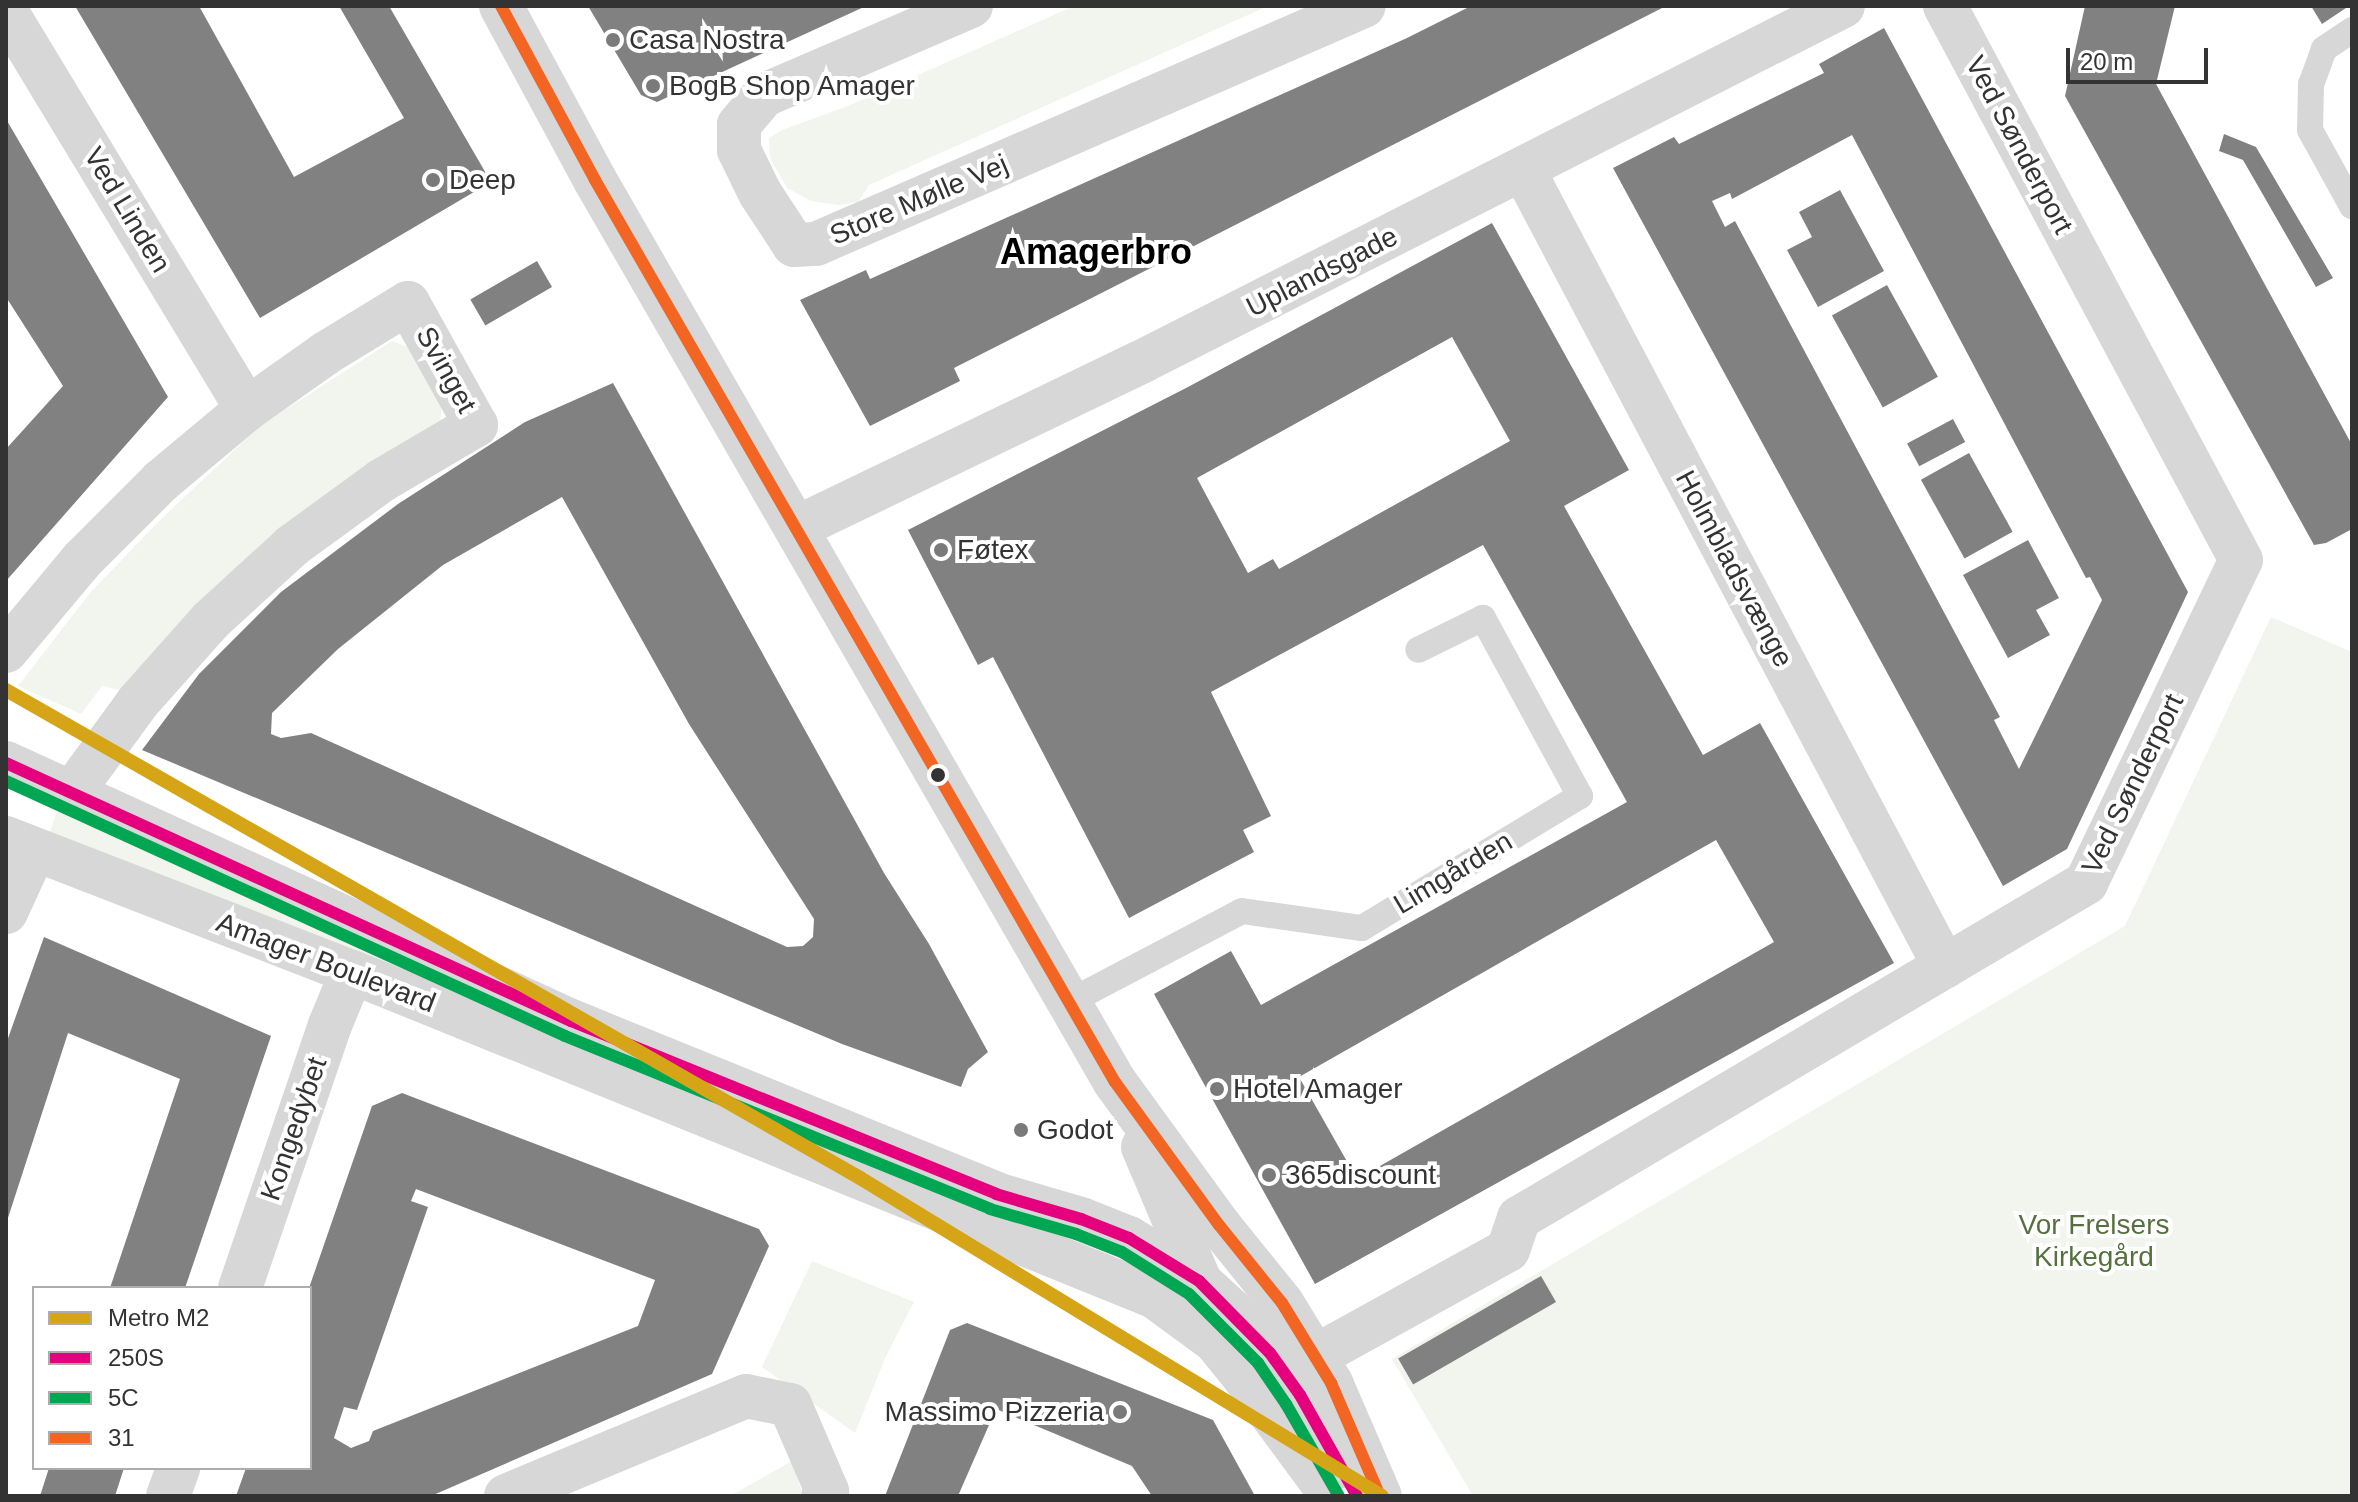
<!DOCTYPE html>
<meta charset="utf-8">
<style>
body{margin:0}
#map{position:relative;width:2358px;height:1502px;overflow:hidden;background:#fff;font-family:Helvetica,sans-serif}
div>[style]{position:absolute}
.green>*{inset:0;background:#f1f5ed}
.building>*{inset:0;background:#818181;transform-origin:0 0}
.service>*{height:26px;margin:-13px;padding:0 13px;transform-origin:13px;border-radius:13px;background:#d7d7d7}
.minor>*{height:44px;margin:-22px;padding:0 22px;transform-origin:22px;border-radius:22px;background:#d7d7d7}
.tertiary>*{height:44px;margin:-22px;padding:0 22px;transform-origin:22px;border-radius:22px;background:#d7d7d7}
.bus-1>*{height:12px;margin:-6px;padding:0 6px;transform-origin:6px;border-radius:6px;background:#e5007d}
.bus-2>*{height:12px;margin:-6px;padding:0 6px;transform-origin:6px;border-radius:6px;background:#00a651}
.bus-3>*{height:12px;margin:-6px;padding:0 6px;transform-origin:6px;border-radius:6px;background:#f26522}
.metro-1>*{height:14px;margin:-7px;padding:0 7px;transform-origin:7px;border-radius:7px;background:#d5a517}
.dots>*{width:22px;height:22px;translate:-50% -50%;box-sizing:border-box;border:4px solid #fff;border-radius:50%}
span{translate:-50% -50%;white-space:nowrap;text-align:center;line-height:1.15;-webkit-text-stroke:8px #fff;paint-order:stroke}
.poi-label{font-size:28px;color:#333}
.left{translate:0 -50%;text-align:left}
.right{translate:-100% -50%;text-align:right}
.street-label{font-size:28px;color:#333}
.park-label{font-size:28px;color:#56703f}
.district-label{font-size:36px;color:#000;font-weight:700}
.frame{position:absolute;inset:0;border:8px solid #333;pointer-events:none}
.legend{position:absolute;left:32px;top:1286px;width:280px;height:184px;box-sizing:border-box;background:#fff;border:2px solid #adadad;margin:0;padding:10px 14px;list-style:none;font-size:24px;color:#333}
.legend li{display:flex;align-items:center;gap:16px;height:40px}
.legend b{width:40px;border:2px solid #adadad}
.scale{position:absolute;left:2066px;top:48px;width:142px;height:36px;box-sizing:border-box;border:4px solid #333;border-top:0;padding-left:10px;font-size:24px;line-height:28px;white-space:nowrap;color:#333;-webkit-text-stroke:6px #fff;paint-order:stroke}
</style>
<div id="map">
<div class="green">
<div style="clip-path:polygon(1074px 6px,1268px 6px,869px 185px,858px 202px,838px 205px,811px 201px,787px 188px,770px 158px,769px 138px,782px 130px,848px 106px)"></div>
<div style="clip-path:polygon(392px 341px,408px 347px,441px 402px,441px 422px,129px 692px,102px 686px,81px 714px,18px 686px,90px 593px,160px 520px,261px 425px)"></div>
<div style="clip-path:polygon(2271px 617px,2352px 652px,2352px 1496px,1473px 1496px,1392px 1359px,2125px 926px)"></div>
<div style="clip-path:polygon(58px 809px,823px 1135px,48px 837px)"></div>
<div style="clip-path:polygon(812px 1261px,914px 1302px,886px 1356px,855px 1433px,762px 1367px)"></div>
<div style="clip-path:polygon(792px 1461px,803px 1496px,730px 1496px)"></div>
</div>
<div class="building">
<div style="clip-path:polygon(75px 6px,199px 6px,294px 177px,404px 118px,339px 6px,389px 6px,491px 182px,260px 318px)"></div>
<div style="clip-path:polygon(588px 6px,866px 6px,657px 102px,641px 95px)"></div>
<div style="clip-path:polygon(1471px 6px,1666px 6px,954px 368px,960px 381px,870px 426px,800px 300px,866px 270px,870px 279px,1407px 38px)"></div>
<div style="clip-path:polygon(2085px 6px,2175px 6px,2156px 84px,2352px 445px,2352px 529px,2326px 543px,2314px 545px,2065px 96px)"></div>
<div style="clip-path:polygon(2311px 6px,2349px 6px,2322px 24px)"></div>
<div style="clip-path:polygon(evenodd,1884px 28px,2188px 592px,2067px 849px,2003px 886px,1613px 168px,1674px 137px,1679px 144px,1824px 73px,1819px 64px,1884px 28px,1852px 135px,2086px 578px,2090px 577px,2102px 600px,2019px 769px,1994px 720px,2000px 717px,1735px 221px,1725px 227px,1712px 201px,1730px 193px,1732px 199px,1852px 135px)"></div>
<div style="clip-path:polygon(6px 119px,168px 397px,6px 581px,6px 449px,63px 386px,6px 297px)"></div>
<div style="clip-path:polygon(2224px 134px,2256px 147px,2333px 278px,2316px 287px,2243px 160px,2219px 151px)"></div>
<div style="clip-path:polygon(1840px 190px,1884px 271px,1818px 307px,1787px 250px,1812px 237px,1799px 212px)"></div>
<div style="clip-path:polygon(evenodd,1492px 223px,1629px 470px,1564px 506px,1703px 755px,1760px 723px,1894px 963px,1315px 1284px,1154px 994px,1231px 951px,1261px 1005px,1627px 802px,1483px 545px,1211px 692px,1271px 816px,1243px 830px,1254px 852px,1129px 918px,993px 657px,978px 665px,908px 530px,1188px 387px,1492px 223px,1452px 337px,1510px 441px,1279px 569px,1273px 559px,1248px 573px,1197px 478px,1452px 337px,1492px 223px,1716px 840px,1774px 942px,1357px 1179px,1299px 1077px,1716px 840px)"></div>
<div style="left:537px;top:261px;width:30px;height:77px;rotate:60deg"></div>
<div style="left:1887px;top:285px;width:105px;height:63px;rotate:61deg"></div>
<div style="clip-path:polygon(evenodd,613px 383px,884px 873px,929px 944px,988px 1052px,968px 1069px,961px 1087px,842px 1044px,142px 750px,199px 674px,281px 592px,398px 504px,525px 422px,613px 383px,562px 497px,689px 724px,814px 919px,813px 937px,803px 946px,787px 947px,311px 733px,281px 738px,271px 734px,272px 713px,338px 649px,443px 565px,562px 497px)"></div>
<div style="left:1953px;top:419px;width:26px;height:52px;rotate:62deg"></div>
<div style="left:1969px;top:453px;width:90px;height:55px;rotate:61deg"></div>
<div style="clip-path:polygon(2028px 540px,2059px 598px,2036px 610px,2050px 635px,2008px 658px,1963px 575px)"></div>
<div style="clip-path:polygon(44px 937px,271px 1036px,185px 1288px,110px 1288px,180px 1079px,68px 1033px,6px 1224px,6px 1044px)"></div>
<div style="clip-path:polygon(evenodd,402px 1093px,759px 1229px,769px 1246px,712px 1374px,431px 1496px,236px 1496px,246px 1468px,310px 1468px,309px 1288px,372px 1106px,402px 1093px,416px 1189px,655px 1280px,638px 1326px,373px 1431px,369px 1441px,351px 1448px,334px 1438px,344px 1407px,357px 1410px,428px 1207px,411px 1201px,416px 1189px)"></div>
<div style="left:1541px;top:1276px;width:30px;height:165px;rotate:60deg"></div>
<div style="clip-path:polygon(967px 1323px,1213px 1420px,1255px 1496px,1152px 1496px,1132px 1466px,996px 1409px,958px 1496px,885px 1496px,950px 1330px)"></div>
<div style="clip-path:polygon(49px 1468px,124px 1468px,115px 1496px,40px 1496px)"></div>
</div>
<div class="service">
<div style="left:2352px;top:30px;width:34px;rotate:146deg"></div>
<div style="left:2324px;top:49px;width:37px;rotate:110deg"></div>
<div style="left:2311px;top:84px;width:46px;rotate:91.2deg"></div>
<div style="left:2310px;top:130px;width:87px;rotate:61.1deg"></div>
<div style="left:1069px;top:1002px;width:195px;rotate:-27.7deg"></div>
<div style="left:1242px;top:911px;width:121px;rotate:8.1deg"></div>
<div style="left:1362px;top:928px;width:255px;rotate:-31.2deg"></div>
<div style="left:1580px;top:796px;width:203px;rotate:-118.6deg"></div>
<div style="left:1483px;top:618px;width:72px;rotate:153.8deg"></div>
</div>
<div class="minor">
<div style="left:971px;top:6px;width:225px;rotate:156.7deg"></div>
<div style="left:764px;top:95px;width:39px;rotate:130deg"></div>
<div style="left:739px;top:125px;width:25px;rotate:90deg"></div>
<div style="left:739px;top:150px;width:48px;rotate:64deg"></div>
<div style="left:760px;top:193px;width:62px;rotate:56.8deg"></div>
<div style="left:794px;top:245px;width:22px;rotate:-3deg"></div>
<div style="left:816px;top:244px;width:597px;rotate:-23.48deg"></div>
<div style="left:6px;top:11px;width:465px;rotate:58.8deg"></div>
<div style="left:1524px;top:171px;width:900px;rotate:62.13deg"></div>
<div style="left:796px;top:528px;width:383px;rotate:-25.7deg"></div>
<div style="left:1141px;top:362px;width:787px;rotate:-26.89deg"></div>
<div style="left:6px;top:651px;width:119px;rotate:-50.1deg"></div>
<div style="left:82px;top:560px;width:112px;rotate:-45deg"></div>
<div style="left:161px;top:481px;width:112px;rotate:-39.9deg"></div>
<div style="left:247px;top:409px;width:97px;rotate:-35.3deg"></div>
<div style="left:326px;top:353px;width:96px;rotate:-31.4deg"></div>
<div style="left:408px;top:303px;width:140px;rotate:60.9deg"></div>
<div style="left:476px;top:425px;width:110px;rotate:149.5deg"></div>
<div style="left:381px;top:481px;width:110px;rotate:143.9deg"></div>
<div style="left:292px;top:546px;width:110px;rotate:137.6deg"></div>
<div style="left:211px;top:620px;width:110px;rotate:131.7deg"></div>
<div style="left:138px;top:702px;width:110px;rotate:126.1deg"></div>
<div style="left:6px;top:912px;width:67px;rotate:-65.3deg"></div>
<div style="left:240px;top:1288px;width:278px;rotate:-71.1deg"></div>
<div style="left:330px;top:1025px;width:57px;rotate:-67.5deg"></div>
<div style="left:1316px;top:1356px;width:219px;rotate:-28.9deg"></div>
<div style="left:1508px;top:1250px;width:34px;rotate:-71deg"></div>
<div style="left:1519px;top:1218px;width:659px;rotate:-30.58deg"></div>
<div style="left:2086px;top:883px;width:358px;rotate:-64.4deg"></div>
<div style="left:2241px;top:560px;width:628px;rotate:-118.12deg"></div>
<div style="left:168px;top:1496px;width:30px;rotate:-70deg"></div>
<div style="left:506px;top:1496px;width:260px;rotate:-22.6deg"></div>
<div style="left:746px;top:1396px;width:45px;rotate:11.6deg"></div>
<div style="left:790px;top:1405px;width:94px;rotate:66.7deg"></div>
<div style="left:827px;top:1491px;width:6px;rotate:129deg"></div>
</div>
<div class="tertiary">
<div style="left:501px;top:6px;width:198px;rotate:61.6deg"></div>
<div style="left:595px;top:180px;width:1041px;rotate:60.04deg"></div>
<div style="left:1115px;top:1082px;width:177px;rotate:54deg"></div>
<div style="left:1219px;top:1225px;width:100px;rotate:51.1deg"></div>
<div style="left:1282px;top:1303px;width:94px;rotate:58.5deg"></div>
<div style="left:1331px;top:1383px;width:123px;rotate:66.6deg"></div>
<div style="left:6px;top:763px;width:621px;rotate:24.54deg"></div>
<div style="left:571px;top:1021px;width:459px;rotate:22.1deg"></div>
<div style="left:996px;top:1194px;width:89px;rotate:16.4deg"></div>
<div style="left:1081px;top:1219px;width:52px;rotate:21.6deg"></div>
<div style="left:1129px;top:1238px;width:82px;rotate:31.6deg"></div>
<div style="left:1199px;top:1281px;width:46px;rotate:42.4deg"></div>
<div style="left:1233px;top:1312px;width:55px;rotate:47.9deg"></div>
<div style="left:1270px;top:1353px;width:52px;rotate:54.5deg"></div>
<div style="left:1300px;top:1395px;width:82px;rotate:60.9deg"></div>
<div style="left:6px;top:838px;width:371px;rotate:21.2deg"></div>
<div style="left:352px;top:972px;width:866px;rotate:22.03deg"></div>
<div style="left:1155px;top:1297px;width:74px;rotate:36.3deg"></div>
<div style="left:1215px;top:1341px;width:46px;rotate:51.1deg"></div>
<div style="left:1143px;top:1147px;width:151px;rotate:67deg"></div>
<div style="left:1233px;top:1352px;width:27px;rotate:66deg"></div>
<div style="left:1244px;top:1377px;width:128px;rotate:53.6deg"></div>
</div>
<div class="bus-1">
<div style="left:6px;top:763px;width:621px;rotate:24.54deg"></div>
<div style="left:571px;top:1021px;width:459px;rotate:22.1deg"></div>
<div style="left:996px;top:1194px;width:89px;rotate:16.4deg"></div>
<div style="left:1081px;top:1219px;width:52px;rotate:21.6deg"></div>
<div style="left:1129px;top:1238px;width:82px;rotate:31.6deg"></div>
<div style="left:1199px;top:1281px;width:101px;rotate:45.4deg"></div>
<div style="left:1270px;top:1353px;width:52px;rotate:54.5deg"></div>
<div style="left:1300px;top:1395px;width:116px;rotate:60.6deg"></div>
</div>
<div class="bus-2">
<div style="left:6px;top:781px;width:614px;rotate:24.52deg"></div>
<div style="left:565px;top:1036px;width:459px;rotate:22.1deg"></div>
<div style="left:990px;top:1209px;width:90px;rotate:16.2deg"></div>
<div style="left:1076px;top:1234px;width:49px;rotate:21.4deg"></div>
<div style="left:1122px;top:1252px;width:79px;rotate:32.1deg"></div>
<div style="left:1189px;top:1294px;width:98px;rotate:45deg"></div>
<div style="left:1258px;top:1363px;width:50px;rotate:55.7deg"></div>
<div style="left:1286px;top:1404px;width:106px;rotate:60.1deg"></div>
</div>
<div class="bus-3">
<div style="left:501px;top:6px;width:198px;rotate:61.6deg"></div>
<div style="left:595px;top:180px;width:1041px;rotate:60.04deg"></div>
<div style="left:1115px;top:1082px;width:177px;rotate:54deg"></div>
<div style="left:1219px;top:1225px;width:100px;rotate:51.1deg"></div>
<div style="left:1282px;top:1303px;width:94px;rotate:58.5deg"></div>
<div style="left:1331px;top:1383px;width:123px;rotate:66.6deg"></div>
</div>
<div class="metro-1">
<div style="left:6px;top:690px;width:984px;rotate:29.74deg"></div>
<div style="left:860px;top:1178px;width:611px;rotate:31.35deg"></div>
</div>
<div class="dots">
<div style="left:613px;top:40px;background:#7a7a7a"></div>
<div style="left:653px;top:86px;background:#7a7a7a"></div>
<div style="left:433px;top:180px;background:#7a7a7a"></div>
<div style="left:941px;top:550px;background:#7a7a7a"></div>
<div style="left:938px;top:775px;background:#333"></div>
<div style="left:1217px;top:1089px;background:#7a7a7a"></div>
<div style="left:1021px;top:1130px;background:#7a7a7a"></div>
<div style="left:1269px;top:1175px;background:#7a7a7a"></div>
<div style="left:1120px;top:1412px;background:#7a7a7a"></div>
</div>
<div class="poi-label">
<span class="left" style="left:629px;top:40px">Casa Nostra</span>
<span class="left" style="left:669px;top:86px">BogB Shop Amager</span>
<span class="left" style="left:449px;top:180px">Deep</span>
<span class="left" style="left:957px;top:550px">Føtex</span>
<span class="left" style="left:1233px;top:1089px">Hotel Amager</span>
<span class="left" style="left:1037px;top:1130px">Godot</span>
<span class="left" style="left:1285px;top:1175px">365discount</span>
<span class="right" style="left:1104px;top:1412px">Massimo Pizzeria</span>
</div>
<div class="street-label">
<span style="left:2019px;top:145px;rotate:62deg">Ved Sønderport</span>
<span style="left:919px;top:200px;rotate:-23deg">Store Mølle Vej</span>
<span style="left:127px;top:210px;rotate:59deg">Ved Linden</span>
<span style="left:1322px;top:272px;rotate:-27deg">Uplandsgade</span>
<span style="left:446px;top:370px;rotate:61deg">Svinget</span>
<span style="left:1734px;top:569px;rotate:62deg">Holmbladsvænge</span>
<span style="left:2133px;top:784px;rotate:-64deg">Ved Sønderport</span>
<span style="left:1453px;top:873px;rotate:-31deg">Limgården</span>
<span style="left:326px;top:963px;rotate:21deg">Amager Boulevard</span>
<span style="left:294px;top:1129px;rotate:-71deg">Kongedybet</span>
</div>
<div class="park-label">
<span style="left:2094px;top:1241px">Vor Frelsers<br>Kirkegård</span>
</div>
<div class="district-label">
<span style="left:1096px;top:252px">Amagerbro</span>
</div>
<div class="frame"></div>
<ul class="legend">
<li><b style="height:10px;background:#d5a517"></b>Metro M2</li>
<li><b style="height:10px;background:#e5007d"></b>250S</li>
<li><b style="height:10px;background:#00a651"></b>5C</li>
<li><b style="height:10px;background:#f26522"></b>31</li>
</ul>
<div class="scale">20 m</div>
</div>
